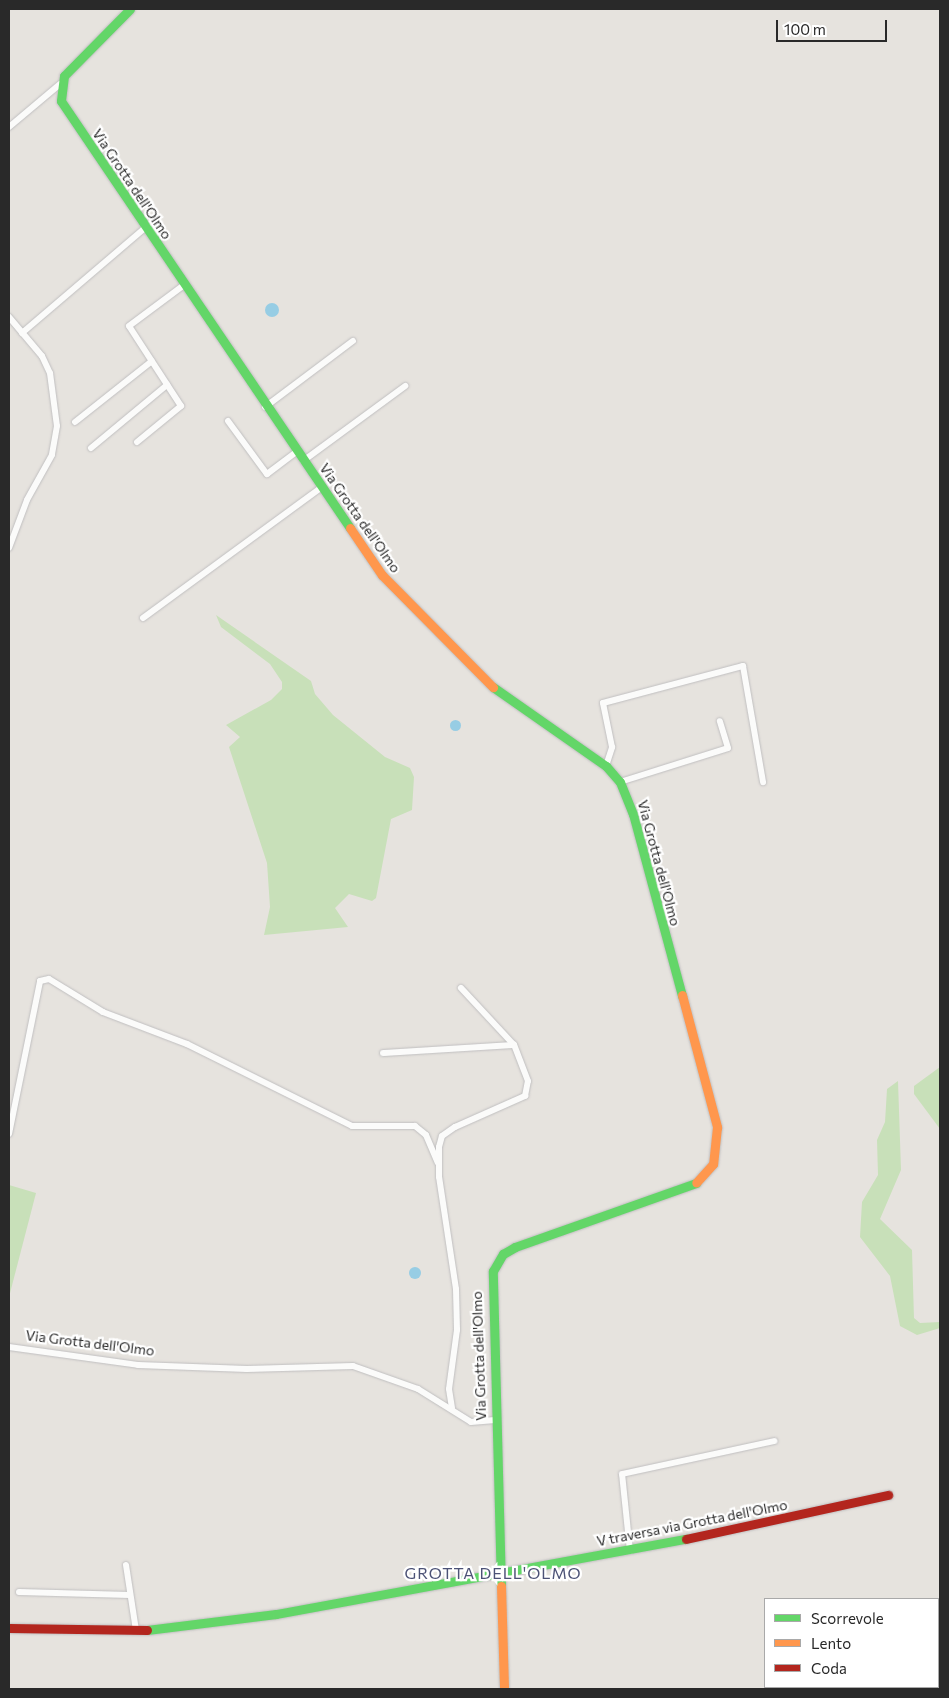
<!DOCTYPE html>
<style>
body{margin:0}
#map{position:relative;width:949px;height:1698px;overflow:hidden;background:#e6e3de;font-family:Commissioner,sans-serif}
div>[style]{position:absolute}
.green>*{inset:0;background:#c8e0b9}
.water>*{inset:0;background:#97cde4}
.round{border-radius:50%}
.roads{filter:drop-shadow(0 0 1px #c0bfc0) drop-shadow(0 0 1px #c0bfc0)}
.street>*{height:6px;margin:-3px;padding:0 3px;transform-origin:3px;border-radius:3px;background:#fbfbfa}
.fast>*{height:9px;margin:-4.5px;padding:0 4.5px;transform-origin:4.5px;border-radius:4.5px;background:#63d668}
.slow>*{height:9px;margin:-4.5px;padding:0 4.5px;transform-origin:4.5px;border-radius:4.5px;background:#ff974d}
.jam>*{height:9px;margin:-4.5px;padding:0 4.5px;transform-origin:4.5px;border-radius:4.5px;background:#b3261e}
span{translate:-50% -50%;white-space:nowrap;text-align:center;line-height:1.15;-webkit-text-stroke:4.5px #fff;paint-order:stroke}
.street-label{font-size:14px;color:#292929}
.quarter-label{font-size:16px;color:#4c5276;letter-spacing:1px}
.frame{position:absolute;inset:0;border:10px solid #292929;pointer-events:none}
.legend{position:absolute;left:764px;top:1598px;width:175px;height:90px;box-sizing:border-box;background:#fff;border:1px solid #a9a9a9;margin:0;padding:6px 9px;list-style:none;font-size:15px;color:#292929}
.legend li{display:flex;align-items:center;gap:10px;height:25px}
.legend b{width:25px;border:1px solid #a9a9a9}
.scale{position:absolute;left:776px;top:20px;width:111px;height:22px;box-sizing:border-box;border:2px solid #292929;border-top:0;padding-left:6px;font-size:15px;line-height:18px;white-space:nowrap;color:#292929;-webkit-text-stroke:4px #fff;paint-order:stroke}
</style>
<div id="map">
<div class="green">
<div style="clip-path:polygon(216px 615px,311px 681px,315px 694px,333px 715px,385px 757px,410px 768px,414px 777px,412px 810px,391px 819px,376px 898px,372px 901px,349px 894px,335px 908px,348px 927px,264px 935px,270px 907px,267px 863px,229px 747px,240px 737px,226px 725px,271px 700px,282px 689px,282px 682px,270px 664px,221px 627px)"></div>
<div style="clip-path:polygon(940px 1067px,940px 1129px,914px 1094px,914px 1086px)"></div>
<div style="clip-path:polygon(898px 1081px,901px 1170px,880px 1219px,912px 1250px,914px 1318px,920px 1323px,940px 1322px,940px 1328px,917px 1335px,900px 1326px,890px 1276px,860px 1237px,862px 1202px,878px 1175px,877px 1140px,885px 1122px,887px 1089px)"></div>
<div style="clip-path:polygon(9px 1185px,36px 1193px,9px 1297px)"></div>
</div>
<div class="water">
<div class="round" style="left:265px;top:303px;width:14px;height:14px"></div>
<div class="round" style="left:449.5px;top:719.5px;width:11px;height:11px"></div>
<div class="round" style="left:409px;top:1267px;width:12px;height:12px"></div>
</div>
<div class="roads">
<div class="street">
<div style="left:9px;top:127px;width:67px;rotate:-40.1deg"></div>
<div style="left:9px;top:317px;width:51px;rotate:49.8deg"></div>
<div style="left:42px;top:356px;width:19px;rotate:65deg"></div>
<div style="left:50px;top:373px;width:53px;rotate:82.5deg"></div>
<div style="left:57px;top:426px;width:29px;rotate:100deg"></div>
<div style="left:52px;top:455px;width:51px;rotate:119.1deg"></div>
<div style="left:27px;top:500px;width:51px;rotate:110.6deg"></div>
<div style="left:22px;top:333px;width:162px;rotate:-40.5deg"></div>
<div style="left:265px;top:407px;width:110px;rotate:-36.9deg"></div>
<div style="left:228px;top:421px;width:66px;rotate:53.7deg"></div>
<div style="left:267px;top:474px;width:38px;rotate:-37deg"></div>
<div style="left:75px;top:422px;width:98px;rotate:-38.4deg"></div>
<div style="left:137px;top:442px;width:57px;rotate:-39.3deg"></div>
<div style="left:181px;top:406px;width:95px;rotate:-123deg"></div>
<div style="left:129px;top:326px;width:69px;rotate:-36.7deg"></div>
<div style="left:91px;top:448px;width:99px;rotate:-39.7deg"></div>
<div style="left:303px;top:461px;width:127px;rotate:-36.3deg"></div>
<div style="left:143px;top:618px;width:222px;rotate:-36.2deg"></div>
<div style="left:606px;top:766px;width:20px;rotate:-72deg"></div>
<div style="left:612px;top:747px;width:45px;rotate:-101.6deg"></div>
<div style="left:603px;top:703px;width:145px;rotate:-14.8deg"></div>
<div style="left:743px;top:666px;width:118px;rotate:80.2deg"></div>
<div style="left:620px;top:782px;width:113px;rotate:-17.5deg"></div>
<div style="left:728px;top:748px;width:28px;rotate:-107deg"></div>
<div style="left:383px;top:1053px;width:131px;rotate:-3.5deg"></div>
<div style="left:9px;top:1134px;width:156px;rotate:-78.5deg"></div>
<div style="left:40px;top:981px;width:9px;rotate:-13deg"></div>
<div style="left:49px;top:979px;width:63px;rotate:31.4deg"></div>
<div style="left:103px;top:1012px;width:90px;rotate:20.9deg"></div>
<div style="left:187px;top:1044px;width:184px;rotate:26.4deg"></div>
<div style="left:352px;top:1126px;width:63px"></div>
<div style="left:415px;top:1126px;width:14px;rotate:39deg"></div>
<div style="left:426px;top:1135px;width:30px;rotate:67deg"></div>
<div style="left:9px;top:1347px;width:130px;rotate:7.9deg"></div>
<div style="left:138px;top:1365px;width:109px;rotate:2.1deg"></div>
<div style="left:247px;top:1369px;width:106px;rotate:-1.6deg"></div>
<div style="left:353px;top:1366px;width:69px;rotate:19.5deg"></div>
<div style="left:418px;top:1389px;width:62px;rotate:31.9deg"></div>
<div style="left:471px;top:1422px;width:24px;rotate:-5deg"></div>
<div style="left:452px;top:1408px;width:19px;rotate:-99deg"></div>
<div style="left:449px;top:1389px;width:60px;rotate:-82.3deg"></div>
<div style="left:457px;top:1330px;width:41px;rotate:-91.4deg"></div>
<div style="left:456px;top:1289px;width:113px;rotate:-98.6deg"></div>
<div style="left:439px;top:1177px;width:30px;rotate:-90deg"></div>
<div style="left:439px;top:1147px;width:11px;rotate:-75deg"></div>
<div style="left:442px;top:1136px;width:16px;rotate:-35deg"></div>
<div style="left:455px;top:1127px;width:77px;rotate:-23.9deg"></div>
<div style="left:525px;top:1096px;width:15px;rotate:-79deg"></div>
<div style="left:528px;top:1081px;width:39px;rotate:-111deg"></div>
<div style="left:514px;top:1045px;width:78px;rotate:-132.9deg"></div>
<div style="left:630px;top:1551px;width:77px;rotate:-95.9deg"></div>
<div style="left:622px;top:1474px;width:156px;rotate:-12.2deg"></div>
<div style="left:126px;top:1565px;width:66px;rotate:81.3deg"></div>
<div style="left:19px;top:1592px;width:111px;rotate:1.5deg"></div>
<div style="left:939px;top:1654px;width:8px;rotate:83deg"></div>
</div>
<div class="fast">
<div style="left:130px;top:9px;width:94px;rotate:134.6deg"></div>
<div style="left:64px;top:76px;width:25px;rotate:97deg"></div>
<div style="left:61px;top:101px;width:516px;rotate:55.91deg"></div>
<div style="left:493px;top:687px;width:138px;rotate:35deg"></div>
<div style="left:606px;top:766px;width:21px;rotate:49deg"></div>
<div style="left:620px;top:782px;width:35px;rotate:68deg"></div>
<div style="left:633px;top:814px;width:188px;rotate:74.9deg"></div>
<div style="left:501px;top:1586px;width:315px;rotate:-91.5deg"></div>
<div style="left:493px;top:1271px;width:20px;rotate:-60deg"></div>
<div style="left:503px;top:1254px;width:14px;rotate:-30deg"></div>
<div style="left:515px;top:1247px;width:192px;rotate:-19.5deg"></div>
<div style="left:147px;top:1630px;width:130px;rotate:-7.1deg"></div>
<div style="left:276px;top:1614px;width:417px;rotate:-10.4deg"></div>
</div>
<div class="slow">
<div style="left:350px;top:528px;width:57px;rotate:55.8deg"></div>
<div style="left:382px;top:575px;width:158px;rotate:45.3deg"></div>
<div style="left:682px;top:995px;width:137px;rotate:75.1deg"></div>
<div style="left:717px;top:1127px;width:37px;rotate:96deg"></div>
<div style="left:713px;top:1164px;width:25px;rotate:132deg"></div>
<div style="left:501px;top:1586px;width:103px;rotate:88.3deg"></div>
</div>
<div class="jam">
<div style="left:686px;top:1539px;width:207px;rotate:-12.3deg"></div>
<div style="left:9px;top:1628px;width:138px;rotate:0.8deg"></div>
</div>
</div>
<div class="street-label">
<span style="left:132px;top:184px;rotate:56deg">Via Grotta dell'Olmo</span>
<span style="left:360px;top:518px;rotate:55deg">Via Grotta dell'Olmo</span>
<span style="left:659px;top:863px;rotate:75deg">Via Grotta dell'Olmo</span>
<span style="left:90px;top:1343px;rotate:7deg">Via Grotta dell'Olmo</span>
<span style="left:479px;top:1356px;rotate:-92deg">Via Grotta dell'Olmo</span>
<span style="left:692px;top:1523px;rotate:-11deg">V traversa via Grotta dell'Olmo</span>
</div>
<div class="quarter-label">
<span style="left:493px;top:1573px">GROTTA DELL'OLMO</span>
</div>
<div class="frame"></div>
<ul class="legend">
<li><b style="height:6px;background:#63d668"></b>Scorrevole</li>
<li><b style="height:6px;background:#ff974d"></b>Lento</li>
<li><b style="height:6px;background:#b3261e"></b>Coda</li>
</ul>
<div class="scale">100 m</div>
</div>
